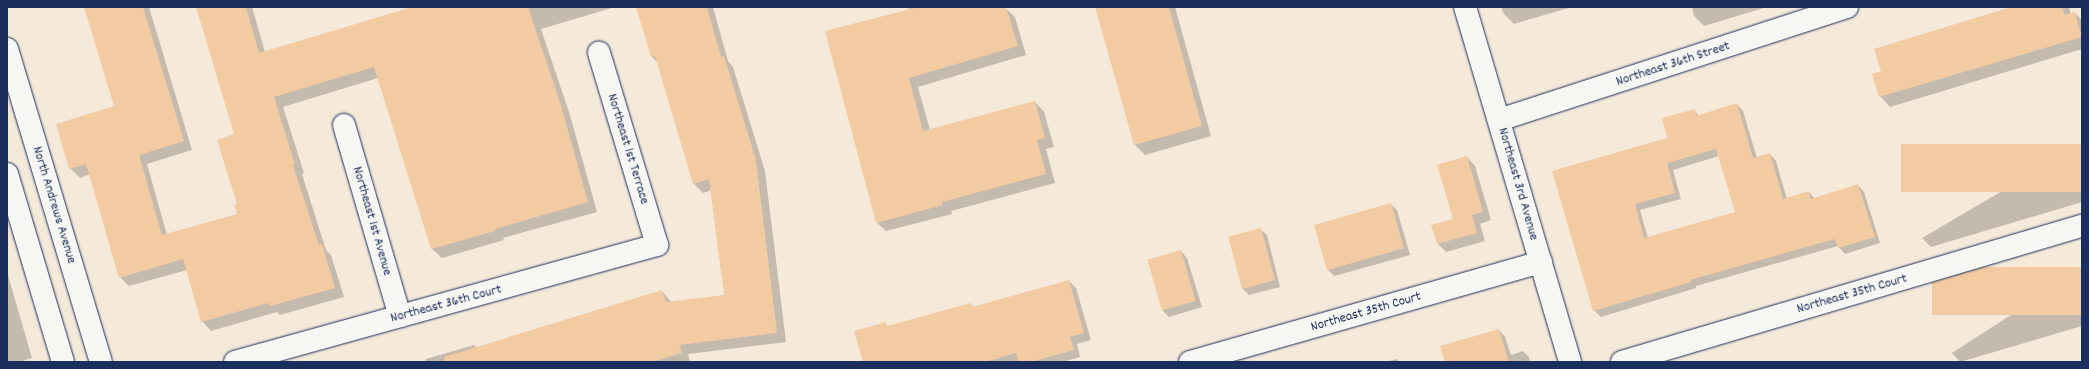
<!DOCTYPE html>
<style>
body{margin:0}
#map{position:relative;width:2089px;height:369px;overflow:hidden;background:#f5e9da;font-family:Dekko,sans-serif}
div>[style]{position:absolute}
.shadow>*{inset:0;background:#0003}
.building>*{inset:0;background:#f3cba3;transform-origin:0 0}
.roads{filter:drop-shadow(0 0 1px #1b2f5e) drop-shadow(0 0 1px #1b2f5e)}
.minor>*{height:22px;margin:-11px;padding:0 11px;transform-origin:11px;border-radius:11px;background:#f6f6f2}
.major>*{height:22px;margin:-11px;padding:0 11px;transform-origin:11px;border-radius:11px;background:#f6f6f2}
span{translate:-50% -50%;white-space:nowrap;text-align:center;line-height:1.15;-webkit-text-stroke:3px #f6f6f2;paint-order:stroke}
.street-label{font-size:14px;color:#1b2f5e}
.frame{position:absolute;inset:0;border:8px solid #1b2f5e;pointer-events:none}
</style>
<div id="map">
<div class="shadow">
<div style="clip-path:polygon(85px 7px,149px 7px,192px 150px,147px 164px,167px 235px,238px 215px,235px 135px,197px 7px,252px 7px,265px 52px,416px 7px,615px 7px,541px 29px,570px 115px,597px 212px,503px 238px,504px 240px,442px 258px,432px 249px,378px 78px,283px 107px,304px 173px,302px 174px,326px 250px,331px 255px,344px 297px,280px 315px,277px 312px,211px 331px,202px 321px,187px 270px,129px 286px,120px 277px,90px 174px,80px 178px,70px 168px,115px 107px)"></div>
<div style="clip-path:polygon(637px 7px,713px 7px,728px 61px,733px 67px,765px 171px,786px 342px,688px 354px,690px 362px,425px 362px,426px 359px,474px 345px,477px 348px,662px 291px,672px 303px,725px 296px,712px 190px,703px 193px,693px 183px,658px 63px,652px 57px)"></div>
<div style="clip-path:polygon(909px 7px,1004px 7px,1015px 17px,1026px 55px,918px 87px,930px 130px,1035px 102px,1044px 112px,1054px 147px,1046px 149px,1055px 183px,951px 211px,952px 214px,886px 231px,876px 222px)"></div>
<div style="clip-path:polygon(1096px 7px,1175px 7px,1211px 136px,1145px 155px,1134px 144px)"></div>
<div style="clip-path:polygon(1501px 7px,1572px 7px,1514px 24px,1504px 14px)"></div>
<div style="clip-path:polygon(1692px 7px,1767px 7px,1704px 26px,1694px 16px)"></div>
<div style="clip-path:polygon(2018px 7px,2069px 7px,2071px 15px,2075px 13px,2082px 20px,2082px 49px,1890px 107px,1880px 96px)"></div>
<div style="clip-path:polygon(evenodd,1737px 104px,1743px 111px,1757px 158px,1770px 154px,1776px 161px,1787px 199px,1809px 192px,1815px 199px,1858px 185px,1864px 192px,1880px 243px,1845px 254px,1838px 246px,1696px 286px,1696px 288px,1601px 317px,1594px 310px,1554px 172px,1669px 138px,1694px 110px,1699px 116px,1737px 104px,1719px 156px,1736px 213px,1648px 238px,1640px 210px,1681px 199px,1673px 170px,1719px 156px)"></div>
<div style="clip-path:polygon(2082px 144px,2082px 202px,1931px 247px,1922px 238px)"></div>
<div style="clip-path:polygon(1467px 157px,1475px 166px,1491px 220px,1480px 224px,1485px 241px,1446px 252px,1438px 244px,1454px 219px)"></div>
<div style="clip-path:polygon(1390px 204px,1397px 210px,1410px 255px,1334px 276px,1328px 270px,1315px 227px)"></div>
<div style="clip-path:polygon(1260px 229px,1267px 235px,1280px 287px,1249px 295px,1243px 289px)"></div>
<div style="clip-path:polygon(1181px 251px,1187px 258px,1202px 307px,1169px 317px,1163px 311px)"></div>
<div style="clip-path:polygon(2082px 269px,2082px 326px,1960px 362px,1952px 353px)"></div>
<div style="clip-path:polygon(7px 272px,32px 358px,19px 362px,7px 362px)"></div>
<div style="clip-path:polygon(1069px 281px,1076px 288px,1091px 340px,1077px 344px,1080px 357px,1062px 362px,864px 362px,885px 324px,889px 327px,970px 304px,974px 307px)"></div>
<div style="clip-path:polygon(1499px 330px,1505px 337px,1511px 355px,1523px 351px,1529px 357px,1530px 362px,1446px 362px)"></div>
<div style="clip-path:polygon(1397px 359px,1399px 362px,1385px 362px)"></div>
</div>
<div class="building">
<div style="clip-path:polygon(84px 7px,143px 7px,184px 141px,139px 155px,162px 235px,237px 214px,234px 205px,237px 204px,217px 140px,234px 134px,196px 7px,246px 7px,259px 53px,412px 7px,528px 7px,561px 105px,588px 202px,495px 229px,495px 231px,431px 249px,374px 67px,274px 97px,295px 164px,293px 165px,319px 245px,322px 244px,335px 288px,270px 306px,268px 303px,201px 322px,183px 259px,119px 278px,86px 164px,69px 169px,56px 124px,114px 106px)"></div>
<div style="clip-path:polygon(636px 7px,707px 7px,721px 57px,724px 56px,756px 160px,777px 333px,679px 345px,682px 353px,652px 362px,445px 362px,444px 357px,662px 290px,666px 302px,724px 295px,709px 179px,693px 184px,655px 56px,651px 57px)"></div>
<div style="clip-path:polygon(918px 7px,1006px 7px,1018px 46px,909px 78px,923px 131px,1035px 101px,1045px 138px,1037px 140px,1046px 174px,942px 202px,943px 205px,876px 223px,825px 31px)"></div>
<div style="clip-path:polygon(1095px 7px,1169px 7px,1202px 126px,1134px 145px)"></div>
<div style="clip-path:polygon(2011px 7px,2062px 7px,2065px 15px,2075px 12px,2082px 37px,1879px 97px,1872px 74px,1881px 71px,1874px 49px)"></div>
<div style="clip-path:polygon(evenodd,1737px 103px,1753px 158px,1770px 153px,1783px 199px,1809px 191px,1811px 199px,1858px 184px,1875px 237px,1838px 248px,1835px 239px,1690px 280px,1691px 282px,1593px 311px,1552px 171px,1667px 138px,1662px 118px,1695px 109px,1696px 116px,1737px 103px,1716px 149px,1735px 212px,1644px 238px,1635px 204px,1675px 193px,1667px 163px,1716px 149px)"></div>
<div style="left:2082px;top:144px;width:48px;height:181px;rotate:90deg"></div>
<div style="clip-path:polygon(1467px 156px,1483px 212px,1472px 215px,1477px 233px,1437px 244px,1431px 225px,1453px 219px,1437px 165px)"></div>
<div style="left:1391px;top:203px;width:47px;height:80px;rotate:74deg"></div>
<div style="left:1261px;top:228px;width:54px;height:34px;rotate:75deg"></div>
<div style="left:1181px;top:250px;width:53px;height:35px;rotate:74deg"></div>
<div style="left:2082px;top:267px;width:48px;height:150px;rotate:90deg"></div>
<div style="clip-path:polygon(1069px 280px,1084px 333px,1070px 337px,1074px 350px,1030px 362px,1018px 362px,1016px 353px,985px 362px,863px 362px,854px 331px,886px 322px,887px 326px,971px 303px,972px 307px)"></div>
<div style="clip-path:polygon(1499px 329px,1509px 362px,1445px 362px,1440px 346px)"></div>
</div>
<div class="roads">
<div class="minor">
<div style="left:1465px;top:7px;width:370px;rotate:73.5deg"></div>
<div style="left:1499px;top:120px;width:366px;rotate:-18deg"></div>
<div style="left:344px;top:125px;width:199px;rotate:73.7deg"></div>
<div style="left:235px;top:362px;width:438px;rotate:-15.5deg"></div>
<div style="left:657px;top:245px;width:201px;rotate:-106.8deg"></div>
<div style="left:1190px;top:362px;width:365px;rotate:-15.9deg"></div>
<div style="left:1622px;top:362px;width:480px;rotate:-16.5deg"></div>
</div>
<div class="major">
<div style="left:7px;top:49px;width:327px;rotate:73.3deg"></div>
<div style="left:7px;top:174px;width:196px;rotate:73.4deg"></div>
</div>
</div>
<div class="street-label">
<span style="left:1673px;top:64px;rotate:-18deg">Northeast 36th Street</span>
<span style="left:628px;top:149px;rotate:73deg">Northeast 1st Terrace</span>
<span style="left:1518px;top:184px;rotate:74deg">Northeast 3rd Avenue</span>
<span style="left:54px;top:205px;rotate:73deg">North Andrews Avenue</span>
<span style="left:372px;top:221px;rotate:74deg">Northeast 1st Avenue</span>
<span style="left:1852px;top:294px;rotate:-16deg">Northeast 35th Court</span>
<span style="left:446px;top:304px;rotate:-15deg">Northeast 36th Court</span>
<span style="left:1366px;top:312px;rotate:-16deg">Northeast 35th Court</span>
</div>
<div class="frame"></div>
</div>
